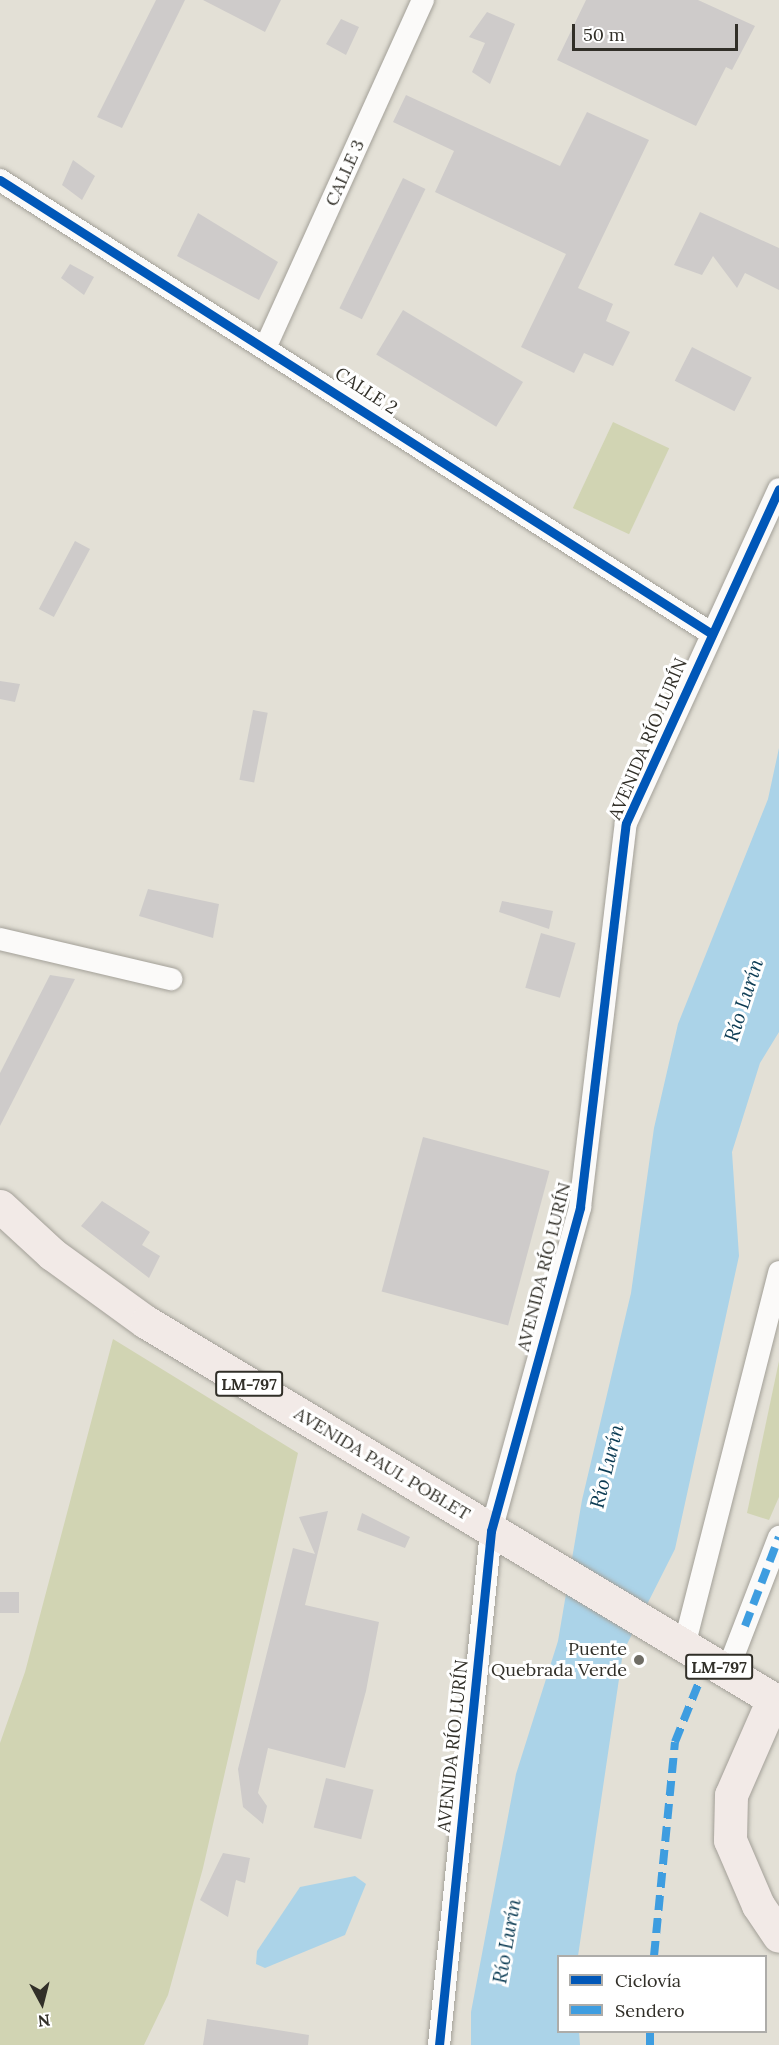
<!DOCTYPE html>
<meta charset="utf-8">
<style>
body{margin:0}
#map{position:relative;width:779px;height:2045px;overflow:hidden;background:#e3e0d6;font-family:Lora,serif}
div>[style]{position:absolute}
.green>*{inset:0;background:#d1d4b3;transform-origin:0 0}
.water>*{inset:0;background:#abd3e8}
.building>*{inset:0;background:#cecbca;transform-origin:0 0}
.roads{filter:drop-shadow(0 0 2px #a3a098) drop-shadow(0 0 2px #a3a098)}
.street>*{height:22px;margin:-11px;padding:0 11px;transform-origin:11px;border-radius:11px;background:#fbfaf9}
.primary>*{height:33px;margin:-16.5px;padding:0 16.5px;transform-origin:16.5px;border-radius:16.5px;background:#f2eae7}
.quiet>*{height:8px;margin-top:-4px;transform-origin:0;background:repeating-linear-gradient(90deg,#3e9de0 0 15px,transparent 0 23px)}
.cycleway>*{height:9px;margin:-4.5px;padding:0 4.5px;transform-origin:4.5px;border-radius:4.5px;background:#0057b8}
.dots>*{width:16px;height:16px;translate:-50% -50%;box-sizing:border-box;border:3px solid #fff;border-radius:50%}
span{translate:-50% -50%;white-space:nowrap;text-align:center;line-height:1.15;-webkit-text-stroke:6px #fff;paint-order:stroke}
.shield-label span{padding:2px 4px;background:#fff;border:2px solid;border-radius:4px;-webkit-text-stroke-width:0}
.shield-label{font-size:16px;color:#312f28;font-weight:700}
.street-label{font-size:18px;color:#312f28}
.poi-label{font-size:18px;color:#312f28}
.right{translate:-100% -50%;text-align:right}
.water-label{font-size:20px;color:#0c3c54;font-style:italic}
.legend{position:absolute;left:557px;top:1955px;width:210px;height:78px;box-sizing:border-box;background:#fff;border:2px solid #adaca9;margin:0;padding:8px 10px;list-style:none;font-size:18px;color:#312f28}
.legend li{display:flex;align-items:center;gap:12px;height:30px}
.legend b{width:30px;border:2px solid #adaca9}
.north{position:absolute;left:12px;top:1973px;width:60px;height:60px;-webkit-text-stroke:4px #fff;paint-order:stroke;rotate:173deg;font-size:16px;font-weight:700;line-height:24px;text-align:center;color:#312f28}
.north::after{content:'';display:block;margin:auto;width:21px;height:27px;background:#312f28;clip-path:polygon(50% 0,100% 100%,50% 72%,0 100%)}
.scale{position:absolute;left:572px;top:24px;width:166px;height:27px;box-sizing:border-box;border:3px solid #312f28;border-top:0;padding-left:8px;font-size:18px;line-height:21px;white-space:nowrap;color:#312f28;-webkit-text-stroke:4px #fff;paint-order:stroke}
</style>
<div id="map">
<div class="green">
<div style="left:613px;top:422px;width:62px;height:95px;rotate:25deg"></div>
<div style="clip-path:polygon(113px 1339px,298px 1453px,203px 1868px,168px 1995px,144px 2045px,0 2045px,0 1743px,25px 1672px)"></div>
<div style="clip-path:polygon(779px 1361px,779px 1497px,769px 1520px,747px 1513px)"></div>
</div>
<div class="water">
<div style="clip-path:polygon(779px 748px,779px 1032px,760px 1063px,732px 1152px,739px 1256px,675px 1549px,623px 1652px,578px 1956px,558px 1956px,558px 2032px,579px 2032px,580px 2045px,471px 2045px,471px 2012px,516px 1774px,558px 1641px,582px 1500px,631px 1293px,654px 1128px,678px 1024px,768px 799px)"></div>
<div style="clip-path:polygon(355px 1876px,366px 1884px,345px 1935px,265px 1968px,256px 1964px,257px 1951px,300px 1887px)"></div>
</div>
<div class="building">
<div style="clip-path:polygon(156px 0,185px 0,122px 128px,97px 117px)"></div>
<div style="clip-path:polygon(203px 0,281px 0,265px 32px)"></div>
<div style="clip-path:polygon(586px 0,698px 0,755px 26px,732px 70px,726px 67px,696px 126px,557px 60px)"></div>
<div style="clip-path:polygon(487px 12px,515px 24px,490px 84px,472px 72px,485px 43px,469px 37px)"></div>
<div style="clip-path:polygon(341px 19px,359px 27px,346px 55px,326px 44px)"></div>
<div style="clip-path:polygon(406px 95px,560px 166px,587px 112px,649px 140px,578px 288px,613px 304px,606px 321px,630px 332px,613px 366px,584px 353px,574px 373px,521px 347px,566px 254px,435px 192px,454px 151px,393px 122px)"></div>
<div style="clip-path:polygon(73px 160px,95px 176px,82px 200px,62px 185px)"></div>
<div style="left:403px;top:178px;width:25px;height:145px;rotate:26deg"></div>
<div style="clip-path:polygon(700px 212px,779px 248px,779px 290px,745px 273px,737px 288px,713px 256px,702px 275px,674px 265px)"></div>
<div style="clip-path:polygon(198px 213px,278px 262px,259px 300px,177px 256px)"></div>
<div style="clip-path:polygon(70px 264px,94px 277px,84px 295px,61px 278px)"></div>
<div style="left:403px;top:310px;width:140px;height:52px;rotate:31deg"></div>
<div style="left:692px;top:347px;width:67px;height:38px;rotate:27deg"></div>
<div style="left:75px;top:541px;width:17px;height:77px;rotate:28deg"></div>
<div style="clip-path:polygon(0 681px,20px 684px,15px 702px,0 699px)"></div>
<div style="left:253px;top:710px;width:15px;height:71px;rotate:11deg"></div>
<div style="clip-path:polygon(148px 889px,219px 904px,213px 938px,139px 916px)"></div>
<div style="clip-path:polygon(502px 901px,553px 911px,549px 929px,499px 912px)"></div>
<div style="left:541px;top:933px;width:36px;height:57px;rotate:16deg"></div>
<div style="clip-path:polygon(50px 975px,75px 979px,0 1126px,0 1073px)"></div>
<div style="left:423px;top:1137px;width:131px;height:160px;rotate:15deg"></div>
<div style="clip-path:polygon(102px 1201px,150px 1232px,142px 1245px,160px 1256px,149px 1278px,81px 1226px)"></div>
<div style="clip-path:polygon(328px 1511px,305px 1605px,379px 1622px,366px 1691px,345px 1768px,268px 1748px,258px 1793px,267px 1806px,263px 1824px,243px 1807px,238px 1769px,293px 1548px,315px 1554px,299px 1517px)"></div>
<div style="clip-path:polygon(362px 1513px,410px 1537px,405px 1548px,357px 1530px)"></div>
<div style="left:0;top:1592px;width:19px;height:21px"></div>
<div style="left:326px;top:1778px;width:49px;height:51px;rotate:14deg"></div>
<div style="clip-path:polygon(223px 1853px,250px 1858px,245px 1883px,236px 1880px,228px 1917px,200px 1900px)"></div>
<div style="clip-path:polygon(207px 2019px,309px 2035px,308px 2045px,203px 2045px)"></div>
</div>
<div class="roads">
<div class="street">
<div style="left:0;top:180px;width:844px;rotate:32.52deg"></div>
<div style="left:266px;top:346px;width:380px;rotate:-65.6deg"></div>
<div style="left:0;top:939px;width:176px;rotate:13.2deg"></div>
<div style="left:684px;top:1646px;width:386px;rotate:-75.7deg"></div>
<div style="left:727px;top:1672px;width:145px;rotate:-68.9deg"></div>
<div style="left:439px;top:2045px;width:517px;rotate:-84.22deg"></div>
<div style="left:491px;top:1531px;width:336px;rotate:-74.6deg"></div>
<div style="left:580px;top:1207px;width:387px;rotate:-83.2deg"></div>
<div style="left:626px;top:823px;width:367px;rotate:-65.4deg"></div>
</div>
<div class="primary">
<div style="left:0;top:1206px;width:71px;rotate:42.7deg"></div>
<div style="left:52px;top:1254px;width:116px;rotate:35.9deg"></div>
<div style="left:146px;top:1322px;width:732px;rotate:31.02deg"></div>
<div style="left:773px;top:1699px;width:105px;rotate:113.6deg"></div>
<div style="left:731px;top:1795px;width:45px;rotate:91.3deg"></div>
<div style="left:730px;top:1840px;width:71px;rotate:66.7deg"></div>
<div style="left:758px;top:1905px;width:37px;rotate:56deg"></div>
</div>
</div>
<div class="quiet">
<div style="left:745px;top:1626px;width:95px;rotate:-69.1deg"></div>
<div style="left:654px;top:1956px;width:215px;rotate:-84.4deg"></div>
<div style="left:675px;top:1742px;width:88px;rotate:-68.1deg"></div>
<div style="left:650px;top:2032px;width:13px;rotate:90deg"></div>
</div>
<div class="cycleway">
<div style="left:0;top:180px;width:844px;rotate:32.52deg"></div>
<div style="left:439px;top:2045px;width:517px;rotate:-84.22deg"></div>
<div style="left:491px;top:1531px;width:336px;rotate:-74.6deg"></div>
<div style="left:580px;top:1207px;width:387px;rotate:-83.2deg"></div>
<div style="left:626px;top:823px;width:367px;rotate:-65.4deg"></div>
</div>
<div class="dots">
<div style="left:639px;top:1660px;background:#6f6d65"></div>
</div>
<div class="shield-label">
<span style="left:249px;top:1384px">LM-797</span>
<span style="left:719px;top:1667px">LM-797</span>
</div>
<div class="street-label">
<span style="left:345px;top:173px;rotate:-66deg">CALLE 3</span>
<span style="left:366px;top:391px;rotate:33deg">CALLE 2</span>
<span style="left:648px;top:739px;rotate:-67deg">AVENIDA RÍO LURÍN</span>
<span style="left:544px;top:1267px;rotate:-76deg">AVENIDA RÍO LURÍN</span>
<span style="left:382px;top:1464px;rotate:31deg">AVENIDA PAUL POBLET</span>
<span style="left:453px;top:1746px;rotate:-84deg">AVENIDA RÍO LURÍN</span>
</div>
<div class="poi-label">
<span class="right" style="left:627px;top:1660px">Puente<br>Quebrada Verde</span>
</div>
<div class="water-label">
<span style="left:743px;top:1000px;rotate:-72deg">Río Lurín</span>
<span style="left:606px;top:1466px;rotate:-76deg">Río Lurín</span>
<span style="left:506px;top:1941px;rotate:-80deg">Río Lurín</span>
</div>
<ul class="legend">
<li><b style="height:8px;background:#0057b8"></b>Ciclovía</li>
<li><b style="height:8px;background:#3e9de0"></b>Sendero</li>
</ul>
<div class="north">N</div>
<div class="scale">50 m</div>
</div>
